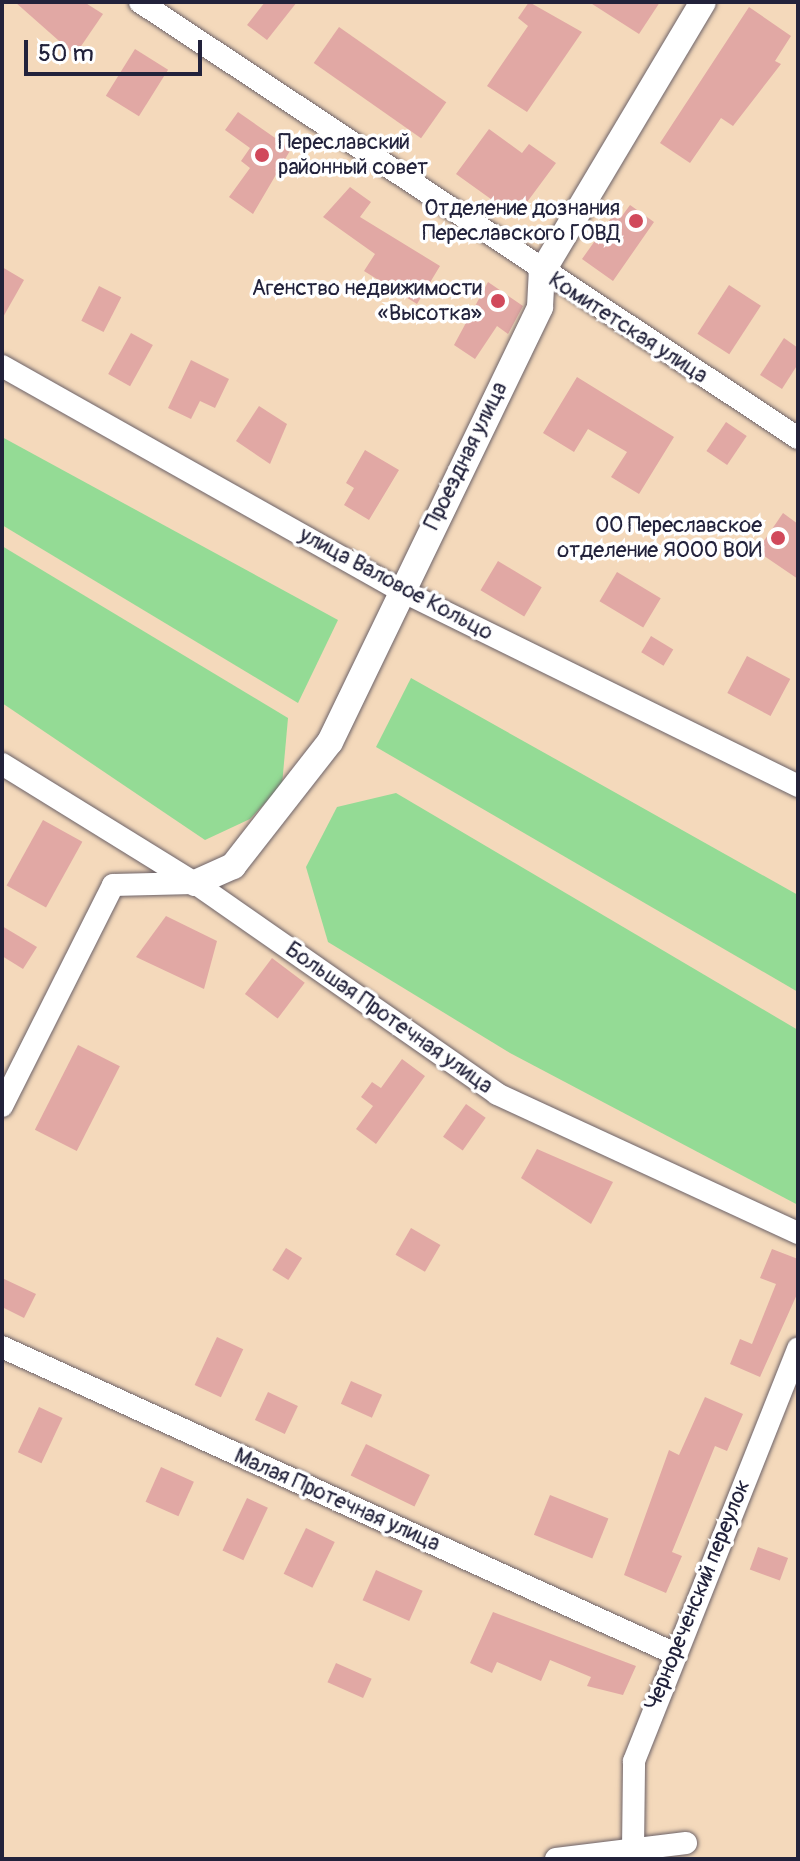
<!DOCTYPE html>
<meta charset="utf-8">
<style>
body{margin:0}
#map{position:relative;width:800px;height:1861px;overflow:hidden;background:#f4d9bb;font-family:Pangolin,sans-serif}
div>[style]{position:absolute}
.green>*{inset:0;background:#94db95}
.building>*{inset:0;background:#e1a8a4;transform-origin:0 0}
.roads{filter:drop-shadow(0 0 2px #6c6268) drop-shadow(0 0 2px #6c6268)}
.minor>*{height:22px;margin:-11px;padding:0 11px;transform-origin:11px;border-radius:11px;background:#fff}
.tertiary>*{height:26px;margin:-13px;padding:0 13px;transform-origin:13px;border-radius:13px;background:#fff}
.dots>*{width:22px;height:22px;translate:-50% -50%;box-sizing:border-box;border:4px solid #fff;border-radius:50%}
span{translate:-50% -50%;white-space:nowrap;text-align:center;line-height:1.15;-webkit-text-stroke:7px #fff;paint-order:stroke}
.poi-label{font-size:22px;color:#22223b}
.left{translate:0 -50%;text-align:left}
.right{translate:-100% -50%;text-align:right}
.street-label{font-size:22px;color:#22223b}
.frame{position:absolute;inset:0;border:4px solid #22223b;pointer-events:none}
.scale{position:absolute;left:24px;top:40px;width:178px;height:36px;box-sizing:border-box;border:4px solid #22223b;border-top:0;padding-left:10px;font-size:24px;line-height:28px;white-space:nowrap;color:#22223b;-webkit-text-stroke:6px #fff;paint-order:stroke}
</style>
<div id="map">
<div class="green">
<div style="clip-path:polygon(2px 437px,338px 620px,298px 703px,2px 525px)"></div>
<div style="clip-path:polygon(2px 546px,288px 718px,282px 785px,250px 819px,205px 840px,2px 703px)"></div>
<div style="clip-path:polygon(411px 678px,798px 895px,798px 992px,376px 747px)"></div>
<div style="clip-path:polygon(396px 793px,798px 1030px,798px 1205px,510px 1053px,328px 942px,306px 867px,337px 807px)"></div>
</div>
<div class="building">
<div style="clip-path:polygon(15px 2px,84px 2px,103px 14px,75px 55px)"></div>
<div style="clip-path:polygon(265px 2px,297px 2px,267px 40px,247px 25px)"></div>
<div style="clip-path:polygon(529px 2px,582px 32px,527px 112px,487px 86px,528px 26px,518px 18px)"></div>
<div style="clip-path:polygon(589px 2px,660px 2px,639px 34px)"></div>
<div style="clip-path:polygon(749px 7px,791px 36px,775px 61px,781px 64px,733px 126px,721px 118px,690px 163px,660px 143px)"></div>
<div style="left:339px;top:27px;width:131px;height:44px;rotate:35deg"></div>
<div style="left:135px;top:49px;width:39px;height:55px;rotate:32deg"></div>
<div style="clip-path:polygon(238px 112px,291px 149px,253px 214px,229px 197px,250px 168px,241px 161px,250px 148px,225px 130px)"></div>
<div style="clip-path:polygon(489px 129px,522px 153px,529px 144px,556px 163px,516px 217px,456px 174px)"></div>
<div style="clip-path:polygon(350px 187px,371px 202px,360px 217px,440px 266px,417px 304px,364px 271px,375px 254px,323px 217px)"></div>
<div style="clip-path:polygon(630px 205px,654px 222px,613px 281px,582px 259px,616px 211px,622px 216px)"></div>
<div style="clip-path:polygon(2px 267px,24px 280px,2px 319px)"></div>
<div style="clip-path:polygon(488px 282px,523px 306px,508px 334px,497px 326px,475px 359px,454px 345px)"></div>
<div style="left:729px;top:285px;width:38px;height:58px;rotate:33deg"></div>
<div style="left:99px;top:286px;width:25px;height:39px;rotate:27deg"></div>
<div style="left:131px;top:333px;width:25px;height:47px;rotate:29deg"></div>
<div style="clip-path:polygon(784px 338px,798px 348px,798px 364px,782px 389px,760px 375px)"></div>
<div style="clip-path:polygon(191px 360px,229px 379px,215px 408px,200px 401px,191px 419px,168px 408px)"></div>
<div style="clip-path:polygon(577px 377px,674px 437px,639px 494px,611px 477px,627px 452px,588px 429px,574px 452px,543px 433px)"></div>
<div style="clip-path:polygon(259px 406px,287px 424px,270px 464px,236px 441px)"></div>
<div style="left:726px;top:422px;width:25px;height:35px;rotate:34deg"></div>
<div style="clip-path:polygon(365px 450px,399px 470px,369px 520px,344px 505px,354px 488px,346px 483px)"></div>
<div style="clip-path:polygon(783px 513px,798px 524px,798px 579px,757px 551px)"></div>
<div style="left:498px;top:561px;width:51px;height:34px;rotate:31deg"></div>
<div style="left:617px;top:572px;width:51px;height:34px;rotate:31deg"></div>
<div style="left:651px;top:636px;width:26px;height:19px;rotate:31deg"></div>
<div style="left:747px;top:656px;width:49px;height:42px;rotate:28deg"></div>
<div style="left:43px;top:820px;width:45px;height:75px;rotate:29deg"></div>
<div style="clip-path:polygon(166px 916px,217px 941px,204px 989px,136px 957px)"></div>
<div style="clip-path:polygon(2px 926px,37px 947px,23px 969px,2px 956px)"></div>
<div style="left:272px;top:958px;width:41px;height:45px;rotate:37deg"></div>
<div style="left:78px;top:1045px;width:47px;height:95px;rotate:27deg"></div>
<div style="clip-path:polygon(402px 1059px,425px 1076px,376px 1144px,356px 1129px,373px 1106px,361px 1097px,372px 1082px,381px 1088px)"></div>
<div style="left:466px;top:1104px;width:24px;height:40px;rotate:35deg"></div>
<div style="clip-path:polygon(537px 1149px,613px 1182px,591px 1224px,521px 1178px)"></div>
<div style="left:411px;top:1228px;width:34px;height:31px;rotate:30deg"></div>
<div style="left:286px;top:1248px;width:19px;height:26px;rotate:32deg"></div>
<div style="clip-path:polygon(772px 1249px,798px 1259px,798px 1292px,760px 1377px,730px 1364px,740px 1339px,752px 1344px,776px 1284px,760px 1278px)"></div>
<div style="clip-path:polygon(2px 1278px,36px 1294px,24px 1318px,2px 1307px)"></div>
<div style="left:217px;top:1337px;width:29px;height:53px;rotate:25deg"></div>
<div style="left:351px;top:1381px;width:34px;height:25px;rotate:24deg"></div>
<div style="left:268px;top:1392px;width:33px;height:31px;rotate:25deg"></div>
<div style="clip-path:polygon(705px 1397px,743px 1414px,727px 1451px,715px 1446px,672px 1552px,682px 1556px,666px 1593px,624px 1575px,669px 1450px,679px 1455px)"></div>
<div style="left:39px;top:1407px;width:26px;height:50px;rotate:25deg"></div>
<div style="left:366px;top:1444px;width:71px;height:35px;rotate:26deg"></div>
<div style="left:161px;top:1467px;width:36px;height:38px;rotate:24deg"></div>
<div style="left:550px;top:1495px;width:63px;height:43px;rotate:22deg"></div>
<div style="left:247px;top:1498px;width:23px;height:58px;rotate:25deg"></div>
<div style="left:306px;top:1528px;width:32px;height:51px;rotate:26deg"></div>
<div style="left:758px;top:1547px;width:32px;height:24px;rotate:20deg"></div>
<div style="left:376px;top:1570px;width:51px;height:33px;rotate:24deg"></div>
<div style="clip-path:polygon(493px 1612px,636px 1666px,623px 1695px,587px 1686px,591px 1677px,550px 1660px,541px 1681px,497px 1662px,492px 1673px,470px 1663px)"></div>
<div style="left:336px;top:1663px;width:39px;height:21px;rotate:24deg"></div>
</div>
<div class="roads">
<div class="minor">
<div style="left:140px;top:2px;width:789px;rotate:33.53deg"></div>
<div style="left:2px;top:366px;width:457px;rotate:29.4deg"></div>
<div style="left:400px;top:590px;width:444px;rotate:26.2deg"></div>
<div style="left:2px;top:764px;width:227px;rotate:31.7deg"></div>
<div style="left:195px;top:883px;width:368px;rotate:34.9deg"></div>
<div style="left:497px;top:1094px;width:332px;rotate:24.8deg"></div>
<div style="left:2px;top:1106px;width:247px;rotate:-63.3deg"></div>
<div style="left:113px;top:885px;width:81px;rotate:-1.4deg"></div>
<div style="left:2px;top:1347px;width:737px;rotate:24.51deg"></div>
<div style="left:633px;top:1849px;width:88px;rotate:-89.3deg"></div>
<div style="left:634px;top:1761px;width:444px;rotate:-68.3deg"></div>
<div style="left:556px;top:1859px;width:131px;rotate:-7deg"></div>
</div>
<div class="tertiary">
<div style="left:195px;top:883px;width:42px;rotate:-24.1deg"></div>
<div style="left:233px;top:866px;width:157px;rotate:-52deg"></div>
<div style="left:330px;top:742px;width:483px;rotate:-64.2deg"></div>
<div style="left:540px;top:307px;width:35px;rotate:-87deg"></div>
<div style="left:542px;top:272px;width:314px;rotate:-59.2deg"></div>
</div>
</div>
<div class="dots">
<div style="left:262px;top:155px;background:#d1495b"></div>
<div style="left:636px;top:221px;background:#d1495b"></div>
<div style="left:498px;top:301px;background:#d1495b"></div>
<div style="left:778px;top:538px;background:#d1495b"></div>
</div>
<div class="poi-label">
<span class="left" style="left:278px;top:155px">Переславский<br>районный совет</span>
<span class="right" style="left:620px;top:221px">Отделение дознания<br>Переславского ГОВД</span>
<span class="right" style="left:482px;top:301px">Агенство недвижимости<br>«Высотка»</span>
<span class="right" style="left:762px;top:538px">ОО Переславское<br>отделение ЯООО ВОИ</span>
</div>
<div class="street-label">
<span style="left:628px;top:328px;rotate:33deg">Комитетская улица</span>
<span style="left:466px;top:456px;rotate:-64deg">Проездная улица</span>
<span style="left:396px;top:584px;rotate:28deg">улица Валовое Кольцо</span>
<span style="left:389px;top:1018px;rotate:35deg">Большая Протечная улица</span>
<span style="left:337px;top:1500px;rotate:24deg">Малая Протечная улица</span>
<span style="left:698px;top:1595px;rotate:-68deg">Чернореченский переулок</span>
</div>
<div class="frame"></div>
<div class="scale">50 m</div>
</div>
